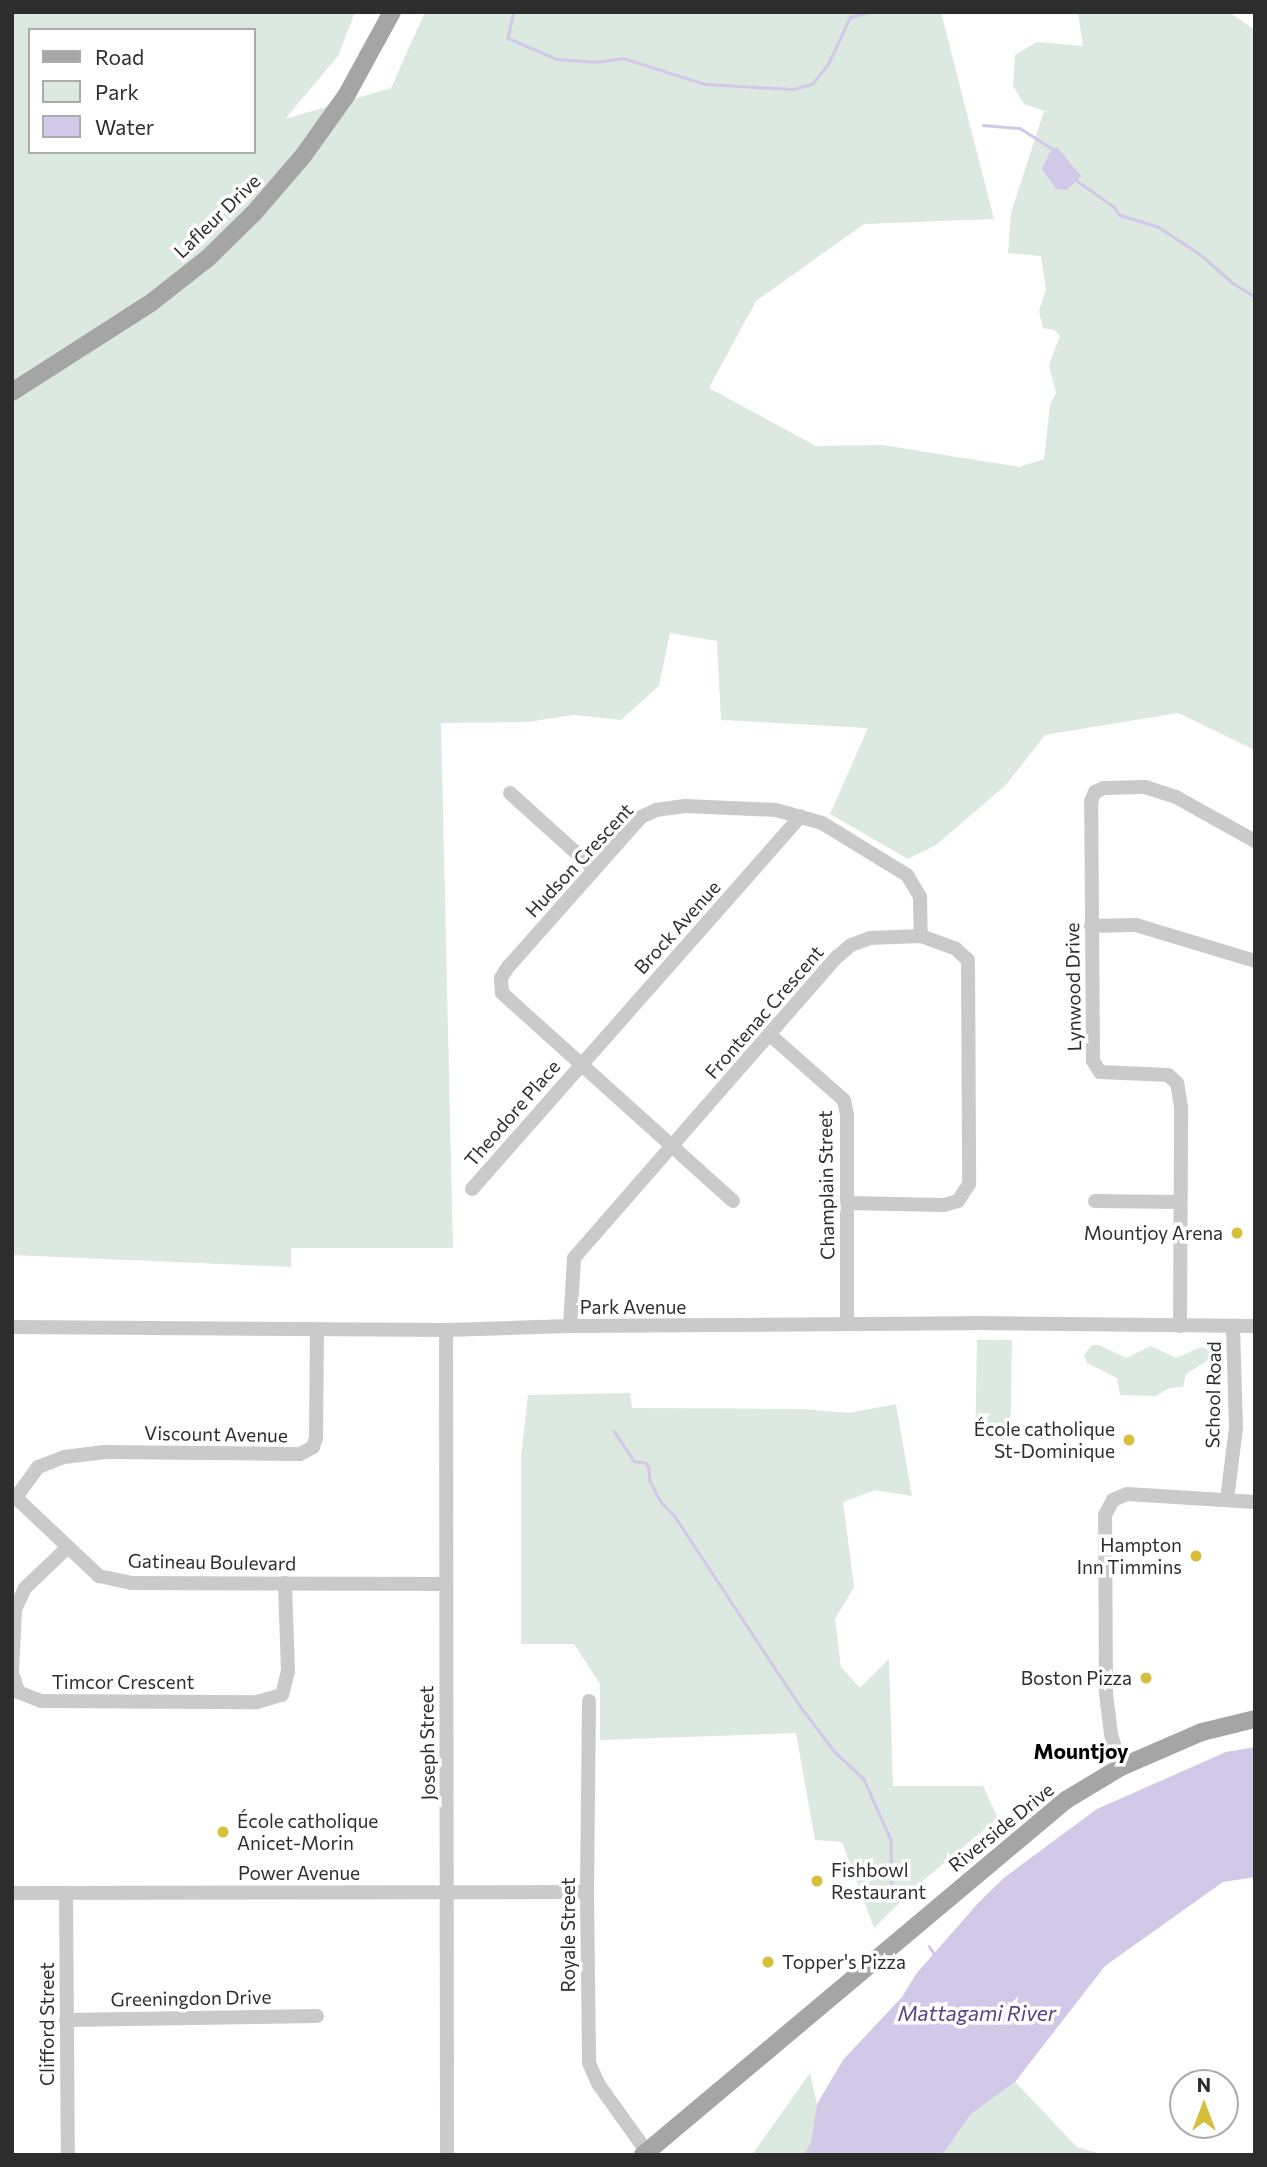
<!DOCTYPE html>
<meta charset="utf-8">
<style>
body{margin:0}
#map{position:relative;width:1267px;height:2167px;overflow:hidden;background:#fff;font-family:Commissioner,sans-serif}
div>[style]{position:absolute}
.green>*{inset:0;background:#dbe9e1;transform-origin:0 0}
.water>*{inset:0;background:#d2c8e8}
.stream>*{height:2.5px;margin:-1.25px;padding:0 1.25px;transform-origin:1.25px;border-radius:1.25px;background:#d2c8e8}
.minor>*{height:14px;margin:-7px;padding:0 7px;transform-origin:7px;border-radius:7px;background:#cacaca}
.major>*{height:18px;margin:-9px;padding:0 9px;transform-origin:9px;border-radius:9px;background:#a5a5a5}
.dots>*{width:19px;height:19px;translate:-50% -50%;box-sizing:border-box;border:4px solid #fff;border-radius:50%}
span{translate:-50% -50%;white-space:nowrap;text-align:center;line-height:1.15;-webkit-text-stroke:7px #fff;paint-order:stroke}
.street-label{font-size:19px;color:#2d2d2d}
.poi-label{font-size:19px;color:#2d2d2d}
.right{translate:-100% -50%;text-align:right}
.left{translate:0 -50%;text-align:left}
.neighbourhood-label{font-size:21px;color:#000;font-weight:700}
.water-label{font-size:21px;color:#574188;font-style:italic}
.frame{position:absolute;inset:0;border:14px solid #2d2d2d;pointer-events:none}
.legend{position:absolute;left:28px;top:28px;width:228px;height:126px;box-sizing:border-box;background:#fff;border:2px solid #ababab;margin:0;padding:9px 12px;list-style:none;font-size:21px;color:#2d2d2d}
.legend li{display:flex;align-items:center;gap:14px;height:35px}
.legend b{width:35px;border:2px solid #ababab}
.north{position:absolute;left:1169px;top:2069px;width:70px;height:70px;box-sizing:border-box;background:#fff;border:2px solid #ababab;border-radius:50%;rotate:0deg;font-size:19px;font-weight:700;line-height:28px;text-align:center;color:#2d2d2d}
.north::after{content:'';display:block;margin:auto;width:24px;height:32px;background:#d8bf3b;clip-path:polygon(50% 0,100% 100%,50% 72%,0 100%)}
</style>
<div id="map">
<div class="green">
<div style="clip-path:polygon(evenodd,12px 12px,355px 12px,338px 56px,285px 119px,391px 88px,425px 12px,941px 12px,994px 219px,864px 224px,756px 301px,709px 388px,816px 446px,883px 445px,1019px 467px,1044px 459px,1050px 405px,1056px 393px,1049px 365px,1060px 336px,1054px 330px,1043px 328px,1039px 311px,1046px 289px,1041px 256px,1008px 253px,1011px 213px,1044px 111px,1024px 104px,1013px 86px,1015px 55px,1037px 42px,1083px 46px,1078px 12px,1229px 12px,1255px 30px,1255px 750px,1178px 713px,1045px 735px,1006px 785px,936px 845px,908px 859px,830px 814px,868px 728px,721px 720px,717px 641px,670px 633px,659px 686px,621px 720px,574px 715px,528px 722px,441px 723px,453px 1248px,291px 1248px,291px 1267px,12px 1255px,12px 12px,30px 30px,254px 30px,254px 152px,30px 152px,30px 30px)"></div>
<div style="left:1012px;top:1340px;width:84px;height:35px;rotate:91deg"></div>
<div style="clip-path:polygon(1092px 1345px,1099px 1345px,1126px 1358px,1151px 1346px,1176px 1358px,1201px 1347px,1207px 1349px,1210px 1359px,1186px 1374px,1183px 1387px,1170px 1388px,1156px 1396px,1120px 1395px,1117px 1378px,1087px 1363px,1084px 1355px)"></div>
<div style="clip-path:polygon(630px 1393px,632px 1408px,803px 1409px,849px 1413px,896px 1404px,912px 1496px,875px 1490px,843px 1502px,854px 1587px,835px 1619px,841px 1667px,860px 1688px,889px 1659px,893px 1786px,983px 1786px,998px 1818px,918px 1885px,874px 1928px,842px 1842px,815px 1840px,796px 1733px,600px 1740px,600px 1684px,574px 1644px,521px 1644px,521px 1457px,528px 1395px)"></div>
<div style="clip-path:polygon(810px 2073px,817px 2104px,811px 2142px,804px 2155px,752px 2155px)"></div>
<div style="clip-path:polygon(1015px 2082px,1077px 2147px,1104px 2155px,942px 2155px,971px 2114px)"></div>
</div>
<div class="water">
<div style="clip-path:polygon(1057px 147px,1081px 176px,1067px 190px,1056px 189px,1042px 169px,1050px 152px)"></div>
<div style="clip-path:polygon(1255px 1747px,1255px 1877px,1223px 1882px,1105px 1966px,1015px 2082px,971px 2114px,942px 2155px,804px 2155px,811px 2142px,817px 2104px,843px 2060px,902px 1997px,916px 1974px,979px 1902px,1005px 1877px,1097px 1809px,1226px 1752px)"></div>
</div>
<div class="stream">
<div style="left:514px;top:12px;width:27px;rotate:103deg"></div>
<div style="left:508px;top:38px;width:53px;rotate:23.2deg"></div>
<div style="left:557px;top:59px;width:39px;rotate:4deg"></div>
<div style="left:596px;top:62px;width:27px;rotate:-8deg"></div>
<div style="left:623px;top:58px;width:86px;rotate:17.6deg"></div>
<div style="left:705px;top:84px;width:88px;rotate:3.3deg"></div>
<div style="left:793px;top:89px;width:20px;rotate:-15deg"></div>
<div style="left:812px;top:84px;width:26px;rotate:-51deg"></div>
<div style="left:828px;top:64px;width:52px;rotate:-64.9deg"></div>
<div style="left:850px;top:17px;width:20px;rotate:-15deg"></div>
<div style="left:983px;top:125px;width:37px;rotate:5deg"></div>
<div style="left:1020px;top:128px;width:43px;rotate:32.6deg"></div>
<div style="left:1076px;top:180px;width:45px;rotate:35.1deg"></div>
<div style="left:1113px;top:206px;width:11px;rotate:52deg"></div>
<div style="left:1120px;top:215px;width:39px;rotate:17deg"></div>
<div style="left:1157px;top:226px;width:51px;rotate:33.1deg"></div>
<div style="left:1200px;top:254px;width:44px;rotate:41.3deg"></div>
<div style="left:1233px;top:283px;width:26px;rotate:32deg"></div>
<div style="left:614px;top:1431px;width:36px;rotate:56deg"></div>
<div style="left:634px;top:1461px;width:12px;rotate:9deg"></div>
<div style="left:646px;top:1463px;width:6px;rotate:59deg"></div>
<div style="left:649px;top:1468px;width:13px;rotate:86deg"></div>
<div style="left:650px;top:1481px;width:24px;rotate:62deg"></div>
<div style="left:661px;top:1502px;width:18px;rotate:45deg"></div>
<div style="left:674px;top:1515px;width:229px;rotate:56.6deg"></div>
<div style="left:800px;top:1706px;width:58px;rotate:52.7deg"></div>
<div style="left:835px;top:1752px;width:40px;rotate:43deg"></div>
<div style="left:864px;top:1779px;width:67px;rotate:66.1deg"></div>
<div style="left:891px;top:1840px;width:59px;rotate:89deg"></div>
<div style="left:929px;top:1946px;width:11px;rotate:56deg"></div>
</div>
<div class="minor">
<div style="left:510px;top:793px;width:112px;rotate:42.1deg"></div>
<div style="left:1091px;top:926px;width:45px;rotate:-1.3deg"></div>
<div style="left:1136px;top:925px;width:124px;rotate:16.8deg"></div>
<div style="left:770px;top:1035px;width:98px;rotate:41.3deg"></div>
<div style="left:844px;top:1100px;width:15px;rotate:79deg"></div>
<div style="left:847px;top:1115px;width:209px;rotate:90deg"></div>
<div style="left:472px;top:1189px;width:497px;rotate:-48.6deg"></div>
<div style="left:733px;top:1201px;width:311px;rotate:-138deg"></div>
<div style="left:502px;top:993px;width:15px;rotate:-94deg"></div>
<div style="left:501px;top:978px;width:13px;rotate:-58deg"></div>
<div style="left:508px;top:967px;width:200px;rotate:-48.4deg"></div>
<div style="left:641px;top:817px;width:17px;rotate:-25deg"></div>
<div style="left:656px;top:810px;width:29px;rotate:-8deg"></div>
<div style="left:685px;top:806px;width:91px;rotate:2.5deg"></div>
<div style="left:776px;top:810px;width:48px;rotate:15.8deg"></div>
<div style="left:822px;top:823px;width:100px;rotate:31.5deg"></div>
<div style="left:907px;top:875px;width:26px;rotate:59deg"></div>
<div style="left:920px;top:897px;width:39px;rotate:89deg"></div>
<div style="left:1095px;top:1201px;width:84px;rotate:0.7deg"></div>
<div style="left:570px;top:1326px;width:68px;rotate:-86.6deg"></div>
<div style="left:574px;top:1258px;width:400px;rotate:-48.9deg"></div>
<div style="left:837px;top:957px;width:18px;rotate:-41deg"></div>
<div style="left:851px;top:945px;width:20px;rotate:-20deg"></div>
<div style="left:870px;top:938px;width:51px;rotate:-2.2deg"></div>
<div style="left:921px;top:936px;width:37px;rotate:20deg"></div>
<div style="left:956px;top:949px;width:16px;rotate:43deg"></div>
<div style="left:968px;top:960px;width:224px;rotate:89.7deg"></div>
<div style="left:969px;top:1184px;width:20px;rotate:123deg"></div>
<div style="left:958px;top:1201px;width:15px;rotate:164deg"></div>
<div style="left:944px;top:1205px;width:97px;rotate:-178.8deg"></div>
<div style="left:1180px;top:1326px;width:219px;rotate:-89.7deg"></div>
<div style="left:1181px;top:1107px;width:24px;rotate:-99deg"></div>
<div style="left:1177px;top:1083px;width:12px;rotate:-138deg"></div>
<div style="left:1168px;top:1075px;width:68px;rotate:-177.5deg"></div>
<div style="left:1100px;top:1072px;width:13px;rotate:-122deg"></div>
<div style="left:1093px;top:1061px;width:260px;rotate:-90.4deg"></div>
<div style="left:1091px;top:801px;width:10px;rotate:-66deg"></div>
<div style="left:1095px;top:792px;width:10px;rotate:-24deg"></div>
<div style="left:1104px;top:788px;width:41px;rotate:-1.4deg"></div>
<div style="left:1145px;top:787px;width:33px;rotate:18deg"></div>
<div style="left:1176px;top:797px;width:90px;rotate:29.1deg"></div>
<div style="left:12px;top:1327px;width:434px;rotate:0.4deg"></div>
<div style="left:446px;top:1330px;width:124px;rotate:-1.8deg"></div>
<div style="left:570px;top:1326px;width:399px;rotate:-0.4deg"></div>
<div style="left:969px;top:1323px;width:286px;rotate:0.6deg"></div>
<div style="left:446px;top:1330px;width:825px;rotate:89.93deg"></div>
<div style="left:12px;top:1494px;width:120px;rotate:43.3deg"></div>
<div style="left:99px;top:1576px;width:34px;rotate:12deg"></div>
<div style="left:132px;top:1583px;width:313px;rotate:0.2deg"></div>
<div style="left:17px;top:1496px;width:36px;rotate:-54deg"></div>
<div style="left:38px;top:1467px;width:28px;rotate:-21deg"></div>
<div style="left:64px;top:1457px;width:41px;rotate:-7deg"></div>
<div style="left:105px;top:1452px;width:195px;rotate:0.6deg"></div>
<div style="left:300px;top:1454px;width:15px;rotate:-28deg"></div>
<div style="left:313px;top:1447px;width:9px;rotate:-72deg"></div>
<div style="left:316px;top:1438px;width:108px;rotate:-89.5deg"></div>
<div style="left:1227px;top:1499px;width:72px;rotate:-82.8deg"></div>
<div style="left:1236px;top:1428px;width:102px;rotate:-91.7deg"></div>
<div style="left:67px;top:1548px;width:58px;rotate:136.4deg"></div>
<div style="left:25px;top:1588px;width:23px;rotate:115deg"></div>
<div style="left:15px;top:1609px;width:64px;rotate:92.7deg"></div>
<div style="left:12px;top:1673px;width:20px;rotate:72deg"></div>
<div style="left:18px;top:1692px;width:25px;rotate:21deg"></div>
<div style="left:41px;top:1701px;width:216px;rotate:0.3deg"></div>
<div style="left:257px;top:1702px;width:26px;rotate:-16deg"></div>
<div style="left:282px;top:1695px;width:25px;rotate:-76deg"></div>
<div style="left:288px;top:1671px;width:88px;rotate:-92deg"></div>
<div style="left:589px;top:1701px;width:191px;rotate:90.6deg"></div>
<div style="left:587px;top:1892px;width:171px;rotate:89.3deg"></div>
<div style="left:589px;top:2063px;width:24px;rotate:66deg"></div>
<div style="left:599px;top:2085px;width:82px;rotate:54.4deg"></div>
<div style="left:1121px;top:1767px;width:34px;rotate:-107deg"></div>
<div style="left:1111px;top:1734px;width:41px;rotate:-97deg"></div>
<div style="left:1106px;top:1693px;width:178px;rotate:-90.3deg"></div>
<div style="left:1105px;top:1515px;width:17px;rotate:-62deg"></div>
<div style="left:1113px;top:1500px;width:15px;rotate:-23deg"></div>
<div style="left:1127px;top:1494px;width:128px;rotate:3.6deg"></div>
<div style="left:12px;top:1893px;width:575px;rotate:-0.1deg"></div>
<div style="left:66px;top:1893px;width:262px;rotate:89.6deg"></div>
<div style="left:66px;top:2020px;width:251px;rotate:-0.9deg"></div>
</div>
<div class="major">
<div style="left:12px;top:392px;width:166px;rotate:-32.7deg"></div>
<div style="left:152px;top:302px;width:71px;rotate:-38.2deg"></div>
<div style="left:208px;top:258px;width:64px;rotate:-44.4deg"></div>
<div style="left:254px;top:213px;width:75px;rotate:-49.3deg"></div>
<div style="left:303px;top:156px;width:74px;rotate:-54.4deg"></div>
<div style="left:346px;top:96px;width:96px;rotate:-61.3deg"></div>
<div style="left:643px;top:2155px;width:552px;rotate:-40deg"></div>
<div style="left:1066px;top:1800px;width:64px;rotate:-31deg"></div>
<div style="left:1121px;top:1767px;width:88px;rotate:-23.4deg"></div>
<div style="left:1202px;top:1732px;width:55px;rotate:-13.8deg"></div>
</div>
<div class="dots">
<div style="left:1237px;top:1233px;background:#d8bf3b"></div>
<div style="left:1129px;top:1440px;background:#d8bf3b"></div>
<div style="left:1196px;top:1556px;background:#d8bf3b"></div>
<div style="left:1146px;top:1678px;background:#d8bf3b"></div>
<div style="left:223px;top:1832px;background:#d8bf3b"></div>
<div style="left:817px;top:1881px;background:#d8bf3b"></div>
<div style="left:768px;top:1962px;background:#d8bf3b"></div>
</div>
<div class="street-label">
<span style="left:217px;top:216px;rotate:-44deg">Lafleur Drive</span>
<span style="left:579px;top:860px;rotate:-47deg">Hudson Crescent</span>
<span style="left:677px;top:927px;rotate:-48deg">Brock Avenue</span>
<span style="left:1073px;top:987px;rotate:-91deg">Lynwood Drive</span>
<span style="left:764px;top:1012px;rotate:-49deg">Frontenac Crescent</span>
<span style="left:512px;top:1113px;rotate:-49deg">Theodore Place</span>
<span style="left:826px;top:1185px;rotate:-91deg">Champlain Street</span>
<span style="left:633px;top:1307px">Park Avenue</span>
<span style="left:1213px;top:1395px;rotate:-89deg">School Road</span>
<span style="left:216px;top:1434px;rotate:1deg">Viscount Avenue</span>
<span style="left:212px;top:1562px;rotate:1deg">Gatineau Boulevard</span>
<span style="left:123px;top:1682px">Timcor Crescent</span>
<span style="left:427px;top:1743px;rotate:-91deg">Joseph Street</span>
<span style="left:1001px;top:1827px;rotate:-39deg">Riverside Drive</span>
<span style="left:299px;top:1873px">Power Avenue</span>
<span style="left:568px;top:1935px;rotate:-90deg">Royale Street</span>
<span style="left:191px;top:1998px;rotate:-1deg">Greeningdon Drive</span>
<span style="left:47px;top:2024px;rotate:-90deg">Clifford Street</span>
</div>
<div class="poi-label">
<span class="right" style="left:1223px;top:1233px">Mountjoy Arena</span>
<span class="right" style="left:1115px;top:1440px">École catholique<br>St-Dominique</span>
<span class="right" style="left:1182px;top:1556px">Hampton<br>Inn Timmins</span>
<span class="right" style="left:1132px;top:1678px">Boston Pizza</span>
<span class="left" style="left:237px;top:1832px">École catholique<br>Anicet-Morin</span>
<span class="left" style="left:831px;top:1881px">Fishbowl<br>Restaurant</span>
<span class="left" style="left:782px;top:1962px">Topper's Pizza</span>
</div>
<div class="neighbourhood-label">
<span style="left:1081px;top:1751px">Mountjoy</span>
</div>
<div class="water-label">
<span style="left:977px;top:2013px">Mattagami River</span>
</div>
<div class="frame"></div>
<ul class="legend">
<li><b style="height:9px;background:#a5a5a5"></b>Road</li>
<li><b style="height:19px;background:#dbe9e1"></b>Park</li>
<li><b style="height:19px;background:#d2c8e8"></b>Water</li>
</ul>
<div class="north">N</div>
</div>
